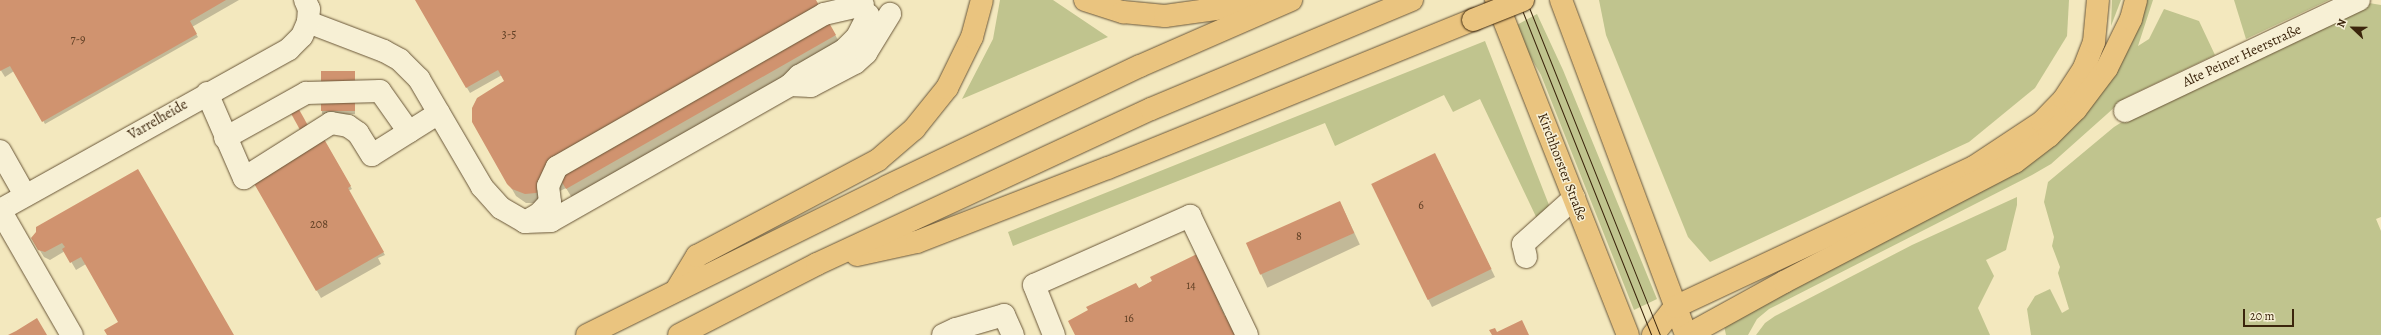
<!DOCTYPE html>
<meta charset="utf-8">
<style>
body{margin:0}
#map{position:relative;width:2381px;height:335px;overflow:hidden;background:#f3e8be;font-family:Alegreya,serif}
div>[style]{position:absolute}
.green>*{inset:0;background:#c0c48e}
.shadow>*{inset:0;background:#0003;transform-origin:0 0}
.building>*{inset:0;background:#d0936f;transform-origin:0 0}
.roads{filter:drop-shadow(0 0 1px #695638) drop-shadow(0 0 1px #695638)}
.minor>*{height:22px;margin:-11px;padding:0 11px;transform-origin:11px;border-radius:11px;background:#f7f0d5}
.major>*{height:22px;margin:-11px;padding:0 11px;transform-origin:11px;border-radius:11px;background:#eac47f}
.highway>*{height:22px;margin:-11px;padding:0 11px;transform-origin:11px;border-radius:11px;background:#eac47f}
.tram>*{height:1px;margin:-0.5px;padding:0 0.5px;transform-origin:0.5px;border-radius:0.5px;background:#3b250c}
.bridges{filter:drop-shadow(0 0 1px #3b250c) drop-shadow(0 0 1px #3b250c)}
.highway-bridge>*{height:22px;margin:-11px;padding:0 11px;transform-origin:11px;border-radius:11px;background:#eac47f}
span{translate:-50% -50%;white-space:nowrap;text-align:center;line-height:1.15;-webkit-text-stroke:3px #f7f0d5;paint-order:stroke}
.number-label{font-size:12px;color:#604025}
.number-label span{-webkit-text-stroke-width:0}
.street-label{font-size:14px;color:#3b250c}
.north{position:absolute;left:2333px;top:8px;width:40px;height:40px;-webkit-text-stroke:3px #f7f0d5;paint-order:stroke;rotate:292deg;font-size:11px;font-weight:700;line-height:16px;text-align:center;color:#3b250c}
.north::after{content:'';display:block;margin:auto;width:14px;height:18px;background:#3b250c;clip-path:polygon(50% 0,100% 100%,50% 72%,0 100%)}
.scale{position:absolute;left:2243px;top:309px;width:51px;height:18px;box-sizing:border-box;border:2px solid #3b250c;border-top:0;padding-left:5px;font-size:12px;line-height:14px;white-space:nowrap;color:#3b250c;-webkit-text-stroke:3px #f7f0d5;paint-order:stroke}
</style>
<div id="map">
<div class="green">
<div style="clip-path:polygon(1000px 0,1053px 0,1108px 37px,962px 99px,993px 39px)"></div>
<div style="clip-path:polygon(1599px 0,2069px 0,2067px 36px,2035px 88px,1969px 142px,1710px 262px,1688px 237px,1606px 35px)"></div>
<div style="clip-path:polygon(2112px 0,2121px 0,2111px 26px)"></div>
<div style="clip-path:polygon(2144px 0,2153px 0,2138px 46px,2149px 39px,2164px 9px,2199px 21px,2215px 55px,2125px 98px,2051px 164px,2032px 175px,1769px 309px,1757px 319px,1748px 335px,1726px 335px,1724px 326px,2026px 161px)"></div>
<div style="clip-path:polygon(2234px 0,2329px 0,2246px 39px)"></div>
<div style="clip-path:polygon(2369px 3px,2381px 5px,2381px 217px,2376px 219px,2381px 231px,2381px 335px,2031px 335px,2027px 309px,2035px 296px,2050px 289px,2062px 313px,2069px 309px,2058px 273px,2060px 267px,2052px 246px,2054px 237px,2044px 202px,2048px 182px,2114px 127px,2130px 117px)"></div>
<div style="clip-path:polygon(1537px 14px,1563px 70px,1657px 299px,1634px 310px,1541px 75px,1513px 27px)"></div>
<div style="clip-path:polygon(1485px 41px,1549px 205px,1539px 223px,1480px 99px,1453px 112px,1444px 95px,1335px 146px,1325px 123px,1013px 246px,1008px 232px)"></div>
<div style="clip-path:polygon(2017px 197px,2017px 205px,2006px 250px,1986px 260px,1994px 276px,1978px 308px,1990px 335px,1756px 335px,1765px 323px,1775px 316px,1912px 245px)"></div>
</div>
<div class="shadow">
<div style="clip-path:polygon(0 0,239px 0,192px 27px,198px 37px,45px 124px,14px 71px,5px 77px,0 69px)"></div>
<div style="clip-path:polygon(416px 0,815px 0,841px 45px,572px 198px,566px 188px,536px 203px,526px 203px,516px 196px,473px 121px,506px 82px,502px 75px,470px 93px)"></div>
<div style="left:322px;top:72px;width:33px;height:42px"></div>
<div style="clip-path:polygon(324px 140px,352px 189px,348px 191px,385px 255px,378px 258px,381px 264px,321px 298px,254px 180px)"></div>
<div style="clip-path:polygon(1439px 162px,1495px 277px,1432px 307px,1428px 299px)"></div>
<div style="left:1340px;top:202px;width:47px;height:102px;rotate:65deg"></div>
<div style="clip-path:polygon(37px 228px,233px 335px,108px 335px,120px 323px,86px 264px,76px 270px,65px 251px,50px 260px,44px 257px,32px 238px,37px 232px)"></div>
<div style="clip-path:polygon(1198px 255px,1229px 312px,1223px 315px,1076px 335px,1138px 289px)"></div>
</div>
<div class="building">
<div style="clip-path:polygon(0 0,226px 0,190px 21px,197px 34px,42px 122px,10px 66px,0 71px)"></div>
<div style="clip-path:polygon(415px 0,816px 0,836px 35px,566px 189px,560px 179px,536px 193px,525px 194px,512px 189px,507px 184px,472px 122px,472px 108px,477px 98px,504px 81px,498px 70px,466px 88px)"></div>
<div style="left:321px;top:71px;width:34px;height:40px"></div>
<div style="left:296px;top:104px;width:25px;height:9px;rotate:61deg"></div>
<div style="clip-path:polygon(324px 139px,351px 186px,348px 188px,384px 252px,316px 291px,252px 180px)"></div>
<div style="left:1435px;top:153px;width:129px;height:71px;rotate:64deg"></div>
<div style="clip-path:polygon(138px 169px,177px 236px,234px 335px,107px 335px,104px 330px,118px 322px,81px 257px,70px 263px,62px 249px,65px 247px,62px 243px,45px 252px,38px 250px,31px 238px,36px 232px,36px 227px)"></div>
<div style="left:1340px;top:201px;width:35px;height:103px;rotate:66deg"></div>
<div style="clip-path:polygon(1199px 253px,1224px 302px,1219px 305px,1225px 316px,1230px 314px,1239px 335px,1075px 335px,1068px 321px,1088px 310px,1086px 307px,1136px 283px,1139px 288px,1152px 281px,1150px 277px)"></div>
<div style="clip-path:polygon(37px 318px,47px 335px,8px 335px,16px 331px)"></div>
<div style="clip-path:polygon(1522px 320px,1529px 335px,1492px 335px,1489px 330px,1495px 328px,1497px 332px)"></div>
</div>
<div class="roads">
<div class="minor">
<div style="left:308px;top:22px;width:81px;rotate:20.9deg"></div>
<div style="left:384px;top:51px;width:18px;rotate:29deg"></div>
<div style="left:400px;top:60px;width:27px;rotate:45deg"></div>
<div style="left:419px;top:79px;width:125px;rotate:59.7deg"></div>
<div style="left:482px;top:187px;width:28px;rotate:48deg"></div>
<div style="left:501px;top:208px;width:28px;rotate:30deg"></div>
<div style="left:525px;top:222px;width:26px;rotate:-2deg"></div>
<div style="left:551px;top:221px;width:275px;rotate:-29.6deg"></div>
<div style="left:790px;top:85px;width:13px;rotate:-45deg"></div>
<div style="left:799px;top:76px;width:52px;rotate:-30deg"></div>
<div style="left:844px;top:50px;width:18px;rotate:-45deg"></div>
<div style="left:857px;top:37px;width:25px;rotate:-63deg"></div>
<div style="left:790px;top:85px;width:21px;rotate:3deg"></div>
<div style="left:811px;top:86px;width:50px;rotate:-27.6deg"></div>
<div style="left:855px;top:63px;width:15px;rotate:-42deg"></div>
<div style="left:866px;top:53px;width:46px;rotate:-58.4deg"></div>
<div style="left:207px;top:93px;width:93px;rotate:66.5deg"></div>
<div style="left:244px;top:178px;width:103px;rotate:-32.3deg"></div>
<div style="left:331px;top:123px;width:17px;rotate:10deg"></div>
<div style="left:348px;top:126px;width:12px;rotate:35deg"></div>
<div style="left:358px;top:133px;width:26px;rotate:58deg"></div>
<div style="left:372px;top:155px;width:79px;rotate:-32.1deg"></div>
<div style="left:2125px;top:111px;width:259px;rotate:-25.4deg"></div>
<div style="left:225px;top:138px;width:93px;rotate:-29.1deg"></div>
<div style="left:306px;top:93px;width:74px;rotate:-1.5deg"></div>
<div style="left:380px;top:91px;width:50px;rotate:54.7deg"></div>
<div style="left:0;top:151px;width:51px;rotate:60.4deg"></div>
<div style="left:0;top:210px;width:331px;rotate:-29.1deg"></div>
<div style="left:289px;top:49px;width:18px;rotate:-45deg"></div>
<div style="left:302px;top:36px;width:15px;rotate:-67deg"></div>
<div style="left:308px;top:22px;width:13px;rotate:-86deg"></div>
<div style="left:309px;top:9px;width:10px;rotate:-114deg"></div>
<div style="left:0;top:210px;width:144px;rotate:60.1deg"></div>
<div style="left:525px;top:222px;width:16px;rotate:-30deg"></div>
<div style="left:539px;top:214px;width:16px;rotate:-47deg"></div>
<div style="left:550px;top:202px;width:16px;rotate:-97deg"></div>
<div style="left:548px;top:186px;width:21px;rotate:-65deg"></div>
<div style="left:557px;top:167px;width:308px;rotate:-29.8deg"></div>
<div style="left:824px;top:14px;width:40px;rotate:-13deg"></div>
<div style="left:1526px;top:257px;width:13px;rotate:-103deg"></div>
<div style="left:1523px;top:244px;width:69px;rotate:-42deg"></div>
<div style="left:943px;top:335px;width:14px;rotate:-25deg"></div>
<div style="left:956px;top:329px;width:50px;rotate:-16.3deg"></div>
<div style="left:1004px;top:315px;width:22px;rotate:66deg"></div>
<div style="left:1054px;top:335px;width:54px;rotate:-111.8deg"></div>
<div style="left:1034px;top:285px;width:171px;rotate:-23.9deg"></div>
<div style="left:1190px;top:216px;width:132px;rotate:64.4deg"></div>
</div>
<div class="major">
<div style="left:1496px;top:0;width:360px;rotate:68.5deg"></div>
<div style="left:1561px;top:0;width:358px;rotate:69.5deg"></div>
<div style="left:1653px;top:335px;width:36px;rotate:-52deg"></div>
</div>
<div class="highway">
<div style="left:1085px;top:0;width:40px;rotate:18deg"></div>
<div style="left:1123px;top:12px;width:42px;rotate:5.4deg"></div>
<div style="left:1165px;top:16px;width:102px;rotate:-7.9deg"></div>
<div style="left:857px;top:255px;width:61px;rotate:-12.2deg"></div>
<div style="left:917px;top:242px;width:205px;rotate:-21.2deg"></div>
<div style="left:1108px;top:168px;width:394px;rotate:-22.1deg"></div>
<div style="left:677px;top:289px;width:39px;rotate:-59deg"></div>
<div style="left:697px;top:256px;width:205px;rotate:-27.9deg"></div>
<div style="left:878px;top:160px;width:48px;rotate:-40.7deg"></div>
<div style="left:914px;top:129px;width:53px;rotate:-51.2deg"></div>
<div style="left:947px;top:88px;width:57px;rotate:-63.9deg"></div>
<div style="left:972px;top:37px;width:38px;rotate:-75deg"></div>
<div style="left:1675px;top:307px;width:330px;rotate:-25.1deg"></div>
<div style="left:1974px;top:167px;width:82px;rotate:-33.5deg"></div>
<div style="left:2042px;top:122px;width:32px;rotate:-46deg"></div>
<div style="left:2064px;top:99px;width:37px;rotate:-57deg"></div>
<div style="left:2084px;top:68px;width:28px;rotate:-69deg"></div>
<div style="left:2094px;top:42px;width:42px;rotate:-84.6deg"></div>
<div style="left:587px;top:335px;width:334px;rotate:-26.3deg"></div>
<div style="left:886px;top:187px;width:281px;rotate:-25.5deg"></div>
<div style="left:1140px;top:66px;width:165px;rotate:-23.6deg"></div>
<div style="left:679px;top:335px;width:155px;rotate:-27.2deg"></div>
<div style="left:817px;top:264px;width:368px;rotate:-24.9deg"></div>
<div style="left:1151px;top:109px;width:283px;rotate:-22.7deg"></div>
<div style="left:1688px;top:335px;width:110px;rotate:-28.9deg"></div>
<div style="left:1784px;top:282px;width:260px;rotate:-27.5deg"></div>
<div style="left:2015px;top:162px;width:43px;rotate:-37.4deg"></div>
<div style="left:2049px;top:136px;width:38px;rotate:-45deg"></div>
<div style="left:2076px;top:109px;width:51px;rotate:-52.9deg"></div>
<div style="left:2107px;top:68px;width:55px;rotate:-63.9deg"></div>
<div style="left:2131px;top:19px;width:20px;rotate:-75deg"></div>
</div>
</div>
<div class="tram">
<div style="left:1518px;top:0;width:360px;rotate:68.3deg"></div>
<div style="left:1526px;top:0;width:361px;rotate:68.2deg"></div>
</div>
<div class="bridges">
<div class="highway-bridge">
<div style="left:1473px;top:20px;width:54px;rotate:-21.8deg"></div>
</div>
</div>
<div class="number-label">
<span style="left:509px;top:35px">3-5</span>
<span style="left:78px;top:40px">7-9</span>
<span style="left:1421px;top:206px">6</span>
<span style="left:319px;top:225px">208</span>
<span style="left:1299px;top:237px">8</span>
<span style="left:1191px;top:286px">14</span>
<span style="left:1129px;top:319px">16</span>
</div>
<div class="street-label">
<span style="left:2242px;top:56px;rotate:-25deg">Alte Peiner Heerstraße</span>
<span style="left:158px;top:120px;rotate:-30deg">Varrelheide</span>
<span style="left:1562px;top:167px;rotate:69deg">Kirchhorster Straße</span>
</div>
<div class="north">N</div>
<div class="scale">20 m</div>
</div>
